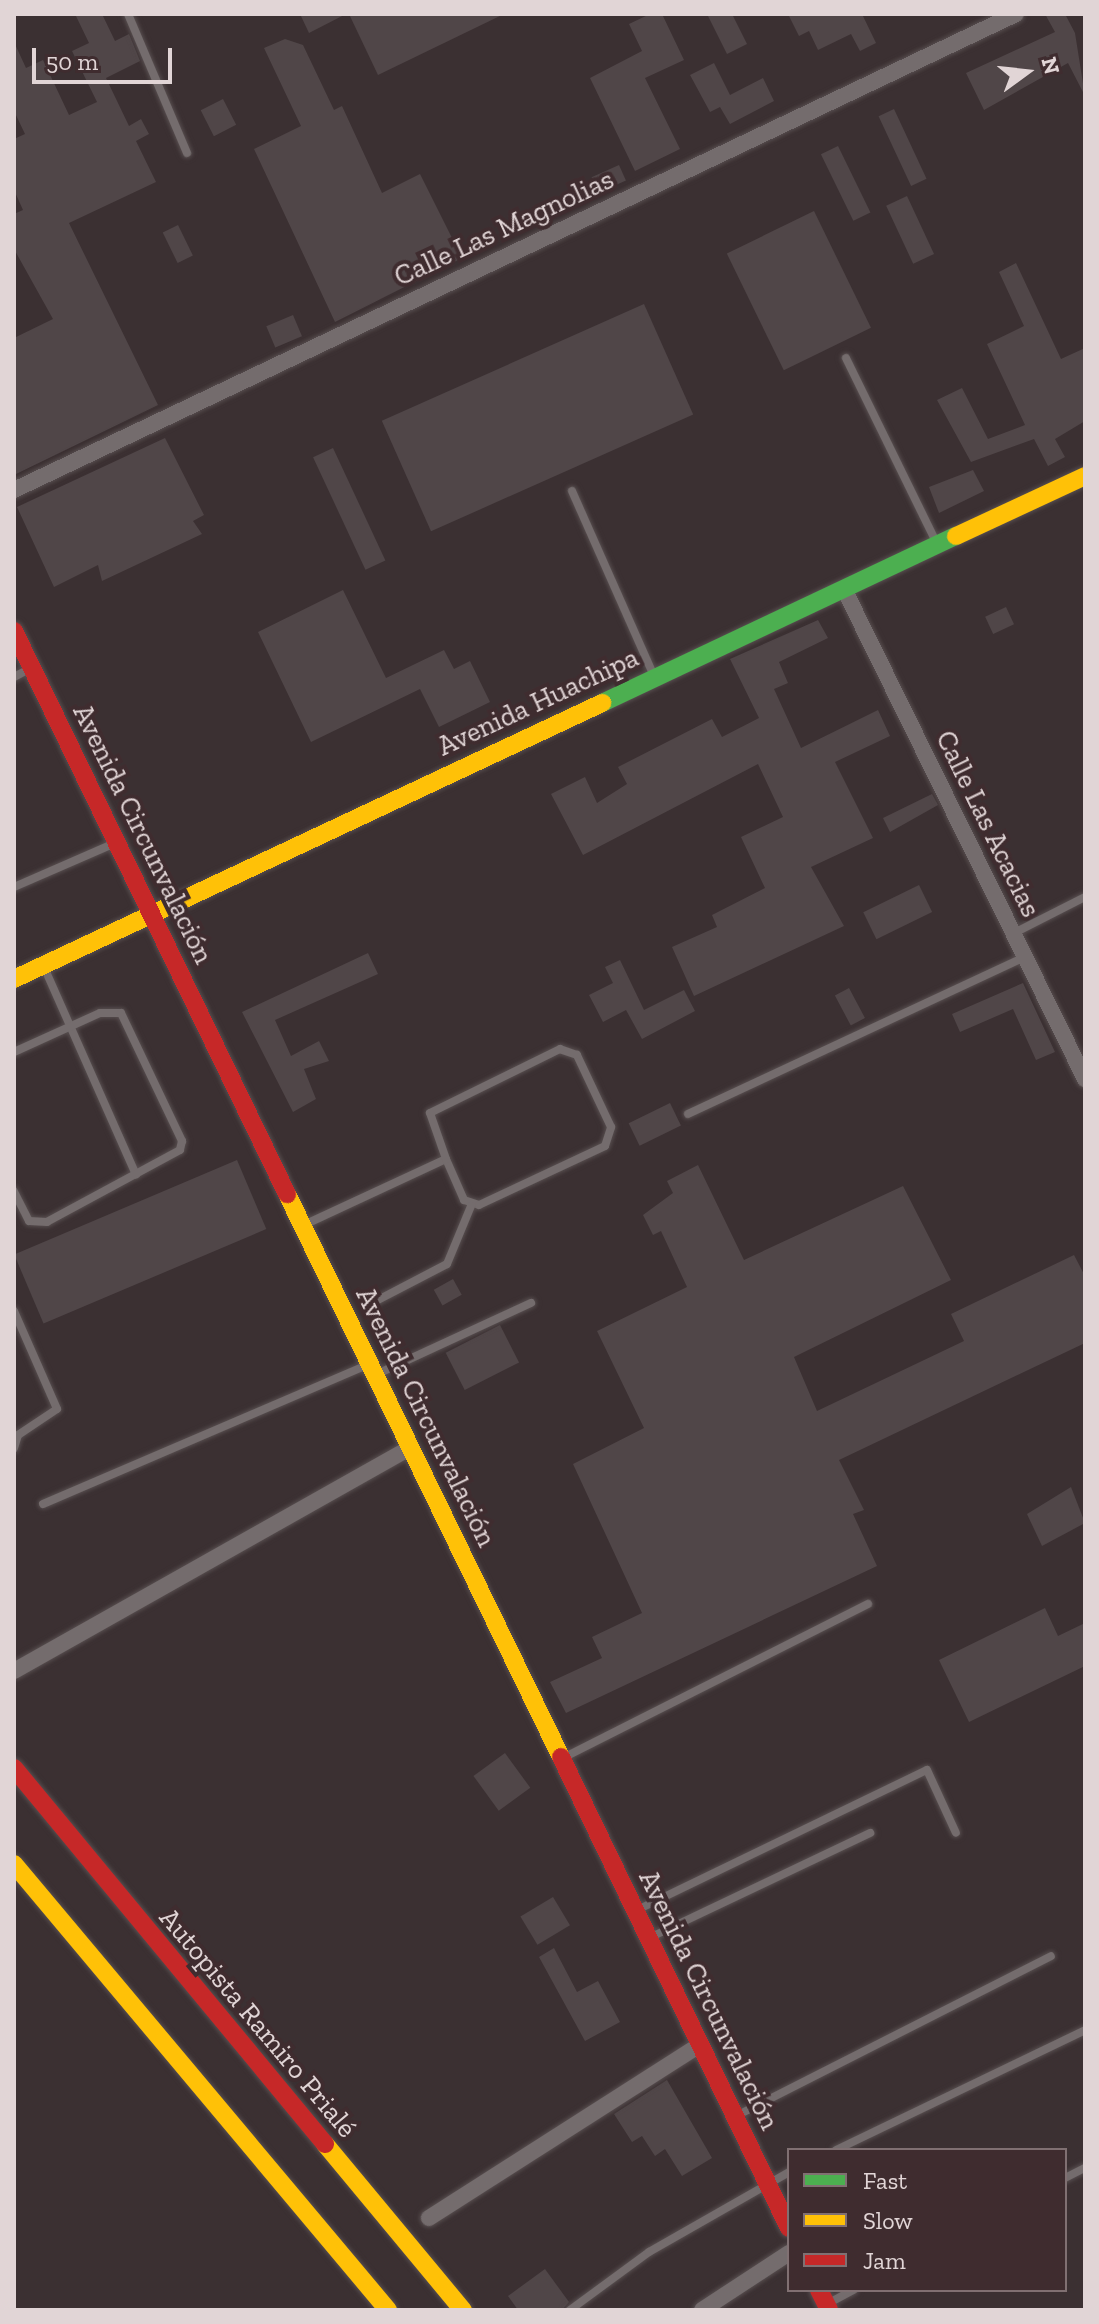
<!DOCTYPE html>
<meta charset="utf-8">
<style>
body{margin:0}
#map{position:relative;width:1099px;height:2324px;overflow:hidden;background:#3b3032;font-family:"Zilla Slab",serif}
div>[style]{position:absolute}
.building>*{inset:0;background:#504648;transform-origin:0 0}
.roads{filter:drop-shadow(0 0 2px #574e4f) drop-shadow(0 0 2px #574e4f)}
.lane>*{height:8px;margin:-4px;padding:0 4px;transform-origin:4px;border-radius:4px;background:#746c6d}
.street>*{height:16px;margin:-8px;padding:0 8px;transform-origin:8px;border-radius:8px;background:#746c6d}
.fast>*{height:18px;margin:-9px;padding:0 9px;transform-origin:9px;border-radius:9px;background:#4caf50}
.slow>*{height:18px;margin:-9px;padding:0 9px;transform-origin:9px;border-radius:9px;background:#ffc107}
.jam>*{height:18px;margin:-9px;padding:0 9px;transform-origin:9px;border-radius:9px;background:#c62828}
span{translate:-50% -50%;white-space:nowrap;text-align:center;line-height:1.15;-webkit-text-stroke:8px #3f2c2f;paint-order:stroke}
.street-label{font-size:28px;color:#e1d5d6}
.frame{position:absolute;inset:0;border:16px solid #e1d5d6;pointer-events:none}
.legend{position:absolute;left:787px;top:2148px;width:280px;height:144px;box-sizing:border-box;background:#3f2c2f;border:2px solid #807072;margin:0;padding:10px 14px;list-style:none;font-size:24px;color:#e1d5d6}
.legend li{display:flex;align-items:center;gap:16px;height:40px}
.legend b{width:40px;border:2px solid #807072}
.north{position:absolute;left:987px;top:32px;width:80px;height:80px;-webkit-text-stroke:6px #3f2c2f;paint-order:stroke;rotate:75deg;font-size:22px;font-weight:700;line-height:32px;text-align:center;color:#e1d5d6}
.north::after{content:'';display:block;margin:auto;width:28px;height:36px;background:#e1d5d6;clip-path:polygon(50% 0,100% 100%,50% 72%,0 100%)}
.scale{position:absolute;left:32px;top:48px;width:140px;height:36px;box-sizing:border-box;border:4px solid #e1d5d6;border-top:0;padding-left:10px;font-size:24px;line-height:28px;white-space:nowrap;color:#e1d5d6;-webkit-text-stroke:6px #3f2c2f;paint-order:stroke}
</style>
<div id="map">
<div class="building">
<div style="clip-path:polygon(75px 14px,102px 14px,115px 41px,129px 34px,140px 61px,106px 78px,129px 126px,141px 119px,149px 134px,136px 141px,156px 182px,69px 223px,158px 405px,14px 475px,14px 338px,53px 319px,14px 249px,14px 214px,23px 210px,14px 190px,14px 139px,25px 134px,14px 111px,14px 42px,26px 68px,43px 60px,69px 115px,97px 102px,72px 51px,89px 43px)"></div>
<div style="clip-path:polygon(300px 14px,346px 14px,309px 33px)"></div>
<div style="clip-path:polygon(349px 14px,504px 14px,378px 75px)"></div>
<div style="clip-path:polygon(650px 14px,662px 14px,684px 60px,645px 78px,680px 149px,635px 171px,590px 78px,642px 51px,629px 24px)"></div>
<div style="clip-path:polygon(707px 14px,732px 14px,747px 44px,727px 54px)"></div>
<div style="clip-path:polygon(788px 14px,862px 14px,876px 43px,860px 51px,851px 34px,818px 50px,809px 31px,799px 36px)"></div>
<div style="clip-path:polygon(1045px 14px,1065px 14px,1075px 33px,1085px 96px,1068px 63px,984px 110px,966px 73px,1055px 32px)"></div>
<div style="clip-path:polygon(285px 39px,303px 45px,334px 110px,342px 106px,382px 193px,420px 174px,462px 258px,335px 322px,254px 149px,301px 126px,264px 48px)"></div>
<div style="clip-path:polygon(714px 63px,730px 95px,763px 78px,774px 101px,730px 124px,720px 107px,710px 112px,690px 75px)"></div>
<div style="left:223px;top:99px;width:29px;height:25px;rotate:63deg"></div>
<div style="left:894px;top:109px;width:77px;height:17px;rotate:65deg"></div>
<div style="left:838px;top:146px;width:74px;height:19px;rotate:64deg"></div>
<div style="left:619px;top:165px;width:17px;height:30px;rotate:66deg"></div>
<div style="left:907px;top:196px;width:64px;height:23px;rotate:65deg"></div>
<div style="left:814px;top:211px;width:130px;height:97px;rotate:64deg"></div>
<div style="left:178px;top:225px;width:34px;height:17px;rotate:64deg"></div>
<div style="clip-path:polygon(1016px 263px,1061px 359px,1085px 348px,1085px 421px,1055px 439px,1065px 457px,1048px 466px,1034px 439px,971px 462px,937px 400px,962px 388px,988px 439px,1025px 425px,987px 344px,1024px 326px,999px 272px)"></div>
<div style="left:644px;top:304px;width:121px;height:287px;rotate:66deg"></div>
<div style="left:293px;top:315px;width:23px;height:29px;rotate:67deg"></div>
<div style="clip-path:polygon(165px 438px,204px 515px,193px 521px,202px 534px,102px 581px,98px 565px,54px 587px,17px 507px)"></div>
<div style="left:333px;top:448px;width:124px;height:22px;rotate:65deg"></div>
<div style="clip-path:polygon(973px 470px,984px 491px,939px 513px,929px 487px)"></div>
<div style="clip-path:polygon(343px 590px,386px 678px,444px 650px,454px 669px,470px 661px,490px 702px,439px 727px,420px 689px,311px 742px,258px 632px)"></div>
<div style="left:1006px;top:607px;width:19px;height:23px;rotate:65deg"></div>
<div style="clip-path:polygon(818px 620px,828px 638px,779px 662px,788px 683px,774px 689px,801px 748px,878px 710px,890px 736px,835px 762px,873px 838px,811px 867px,844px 926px,694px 996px,672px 947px,717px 927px,712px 915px,765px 888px,741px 837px,783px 817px,758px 764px,583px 855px,551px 794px,585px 777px,597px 803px,627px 784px,618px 767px,712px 719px,722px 737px,759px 718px,730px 659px)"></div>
<div style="clip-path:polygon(932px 794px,938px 805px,890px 832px,883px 818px)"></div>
<div style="left:919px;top:885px;width:30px;height:62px;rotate:64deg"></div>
<div style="clip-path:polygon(368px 953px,378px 974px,275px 1020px,291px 1056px,319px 1041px,329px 1061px,304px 1069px,316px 1099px,293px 1112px,242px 1012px)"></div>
<div style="clip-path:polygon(620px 960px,644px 1010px,684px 990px,695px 1011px,642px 1039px,626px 1010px,603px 1022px,589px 995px,613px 983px,605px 967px)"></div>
<div style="clip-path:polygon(1023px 983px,1055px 1052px,1036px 1060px,1013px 1009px,960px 1032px,952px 1014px)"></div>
<div style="left:849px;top:988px;width:34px;height:16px;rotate:62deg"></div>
<div style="left:670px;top:1103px;width:25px;height:46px;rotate:64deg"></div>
<div style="left:237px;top:1160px;width:75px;height:242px;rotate:67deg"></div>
<div style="clip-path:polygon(698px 1165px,744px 1260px,903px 1186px,951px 1280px,794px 1357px,817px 1411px,964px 1341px,951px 1314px,1074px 1255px,1085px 1276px,1085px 1343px,839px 1460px,864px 1510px,853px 1514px,877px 1566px,566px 1713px,550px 1682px,602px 1658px,592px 1637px,642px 1613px,573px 1464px,644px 1428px,597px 1331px,687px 1287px,661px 1231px,653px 1235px,643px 1215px,673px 1193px,667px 1181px)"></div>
<div style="left:453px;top:1279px;width:18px;height:22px;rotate:61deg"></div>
<div style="left:500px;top:1325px;width:42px;height:61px;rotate:63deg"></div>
<div style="clip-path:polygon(1071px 1487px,1085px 1523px,1042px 1546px,1027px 1514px)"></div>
<div style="clip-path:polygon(1045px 1608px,1058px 1636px,1085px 1623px,1085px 1666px,969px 1722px,939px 1660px)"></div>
<div style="left:505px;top:1753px;width:43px;height:39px;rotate:54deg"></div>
<div style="left:553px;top:1897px;width:33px;height:38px;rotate:59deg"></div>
<div style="clip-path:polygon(554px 1948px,577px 1992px,598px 1981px,620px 2022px,585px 2041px,539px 1957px)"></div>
<div style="clip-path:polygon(667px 2080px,712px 2158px,682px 2176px,665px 2149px,655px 2156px,642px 2136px,632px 2142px,614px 2114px)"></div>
<div style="clip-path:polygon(545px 2269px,569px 2302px,562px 2310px,518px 2310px,508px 2296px)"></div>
</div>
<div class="roads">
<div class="lane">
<div style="left:128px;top:14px;width:151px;rotate:67deg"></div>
<div style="left:846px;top:358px;width:205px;rotate:63.9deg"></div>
<div style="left:572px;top:491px;width:205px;rotate:66.1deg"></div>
<div style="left:14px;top:677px;width:19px;rotate:-28deg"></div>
<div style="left:14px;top:887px;width:110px;rotate:-23.5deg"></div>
<div style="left:1014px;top:933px;width:80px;rotate:-26.9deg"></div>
<div style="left:44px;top:967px;width:227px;rotate:66.1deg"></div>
<div style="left:14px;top:1052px;width:94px;rotate:-24.4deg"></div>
<div style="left:100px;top:1013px;width:21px"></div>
<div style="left:121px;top:1013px;width:142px;rotate:64.5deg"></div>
<div style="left:182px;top:1141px;width:9px;rotate:103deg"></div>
<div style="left:180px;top:1150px;width:151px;rotate:151.6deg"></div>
<div style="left:47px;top:1222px;width:18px;rotate:-177deg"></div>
<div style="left:29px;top:1221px;width:34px;rotate:-117deg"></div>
<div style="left:688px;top:1114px;width:372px;rotate:-25deg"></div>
<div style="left:306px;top:1224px;width:154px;rotate:-24.9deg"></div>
<div style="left:446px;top:1159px;width:45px;rotate:66.3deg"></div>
<div style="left:464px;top:1200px;width:16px;rotate:18deg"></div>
<div style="left:479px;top:1205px;width:139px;rotate:-25.1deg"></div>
<div style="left:605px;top:1146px;width:20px;rotate:-72deg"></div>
<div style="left:611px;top:1127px;width:80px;rotate:-115.3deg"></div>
<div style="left:577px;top:1055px;width:18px;rotate:-161deg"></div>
<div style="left:560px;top:1049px;width:145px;rotate:153.8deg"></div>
<div style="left:430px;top:1113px;width:49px;rotate:70.8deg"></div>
<div style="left:374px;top:1302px;width:82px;rotate:-27.5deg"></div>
<div style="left:447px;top:1264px;width:63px;rotate:-67.5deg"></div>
<div style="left:14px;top:1311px;width:107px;rotate:66.3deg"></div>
<div style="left:57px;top:1409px;width:47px;rotate:146.3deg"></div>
<div style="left:18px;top:1435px;width:14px;rotate:107deg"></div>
<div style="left:375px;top:1375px;width:172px;rotate:-24.8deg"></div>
<div style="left:43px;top:1504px;width:353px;rotate:-23.2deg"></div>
<div style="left:561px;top:1759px;width:344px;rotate:-26.8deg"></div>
<div style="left:635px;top:1911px;width:324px;rotate:-25.8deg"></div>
<div style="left:927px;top:1770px;width:69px;rotate:65.3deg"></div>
<div style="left:649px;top:1938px;width:245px;rotate:-25.4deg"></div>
<div style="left:736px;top:2116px;width:353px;rotate:-26.9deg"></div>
<div style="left:836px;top:2150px;width:276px;rotate:-25.7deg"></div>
<div style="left:1065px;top:2178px;width:22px;rotate:-27deg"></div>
<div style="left:827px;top:2304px;width:30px;rotate:-28deg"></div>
<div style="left:570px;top:2310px;width:98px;rotate:-36.3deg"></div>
<div style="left:649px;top:2252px;width:161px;rotate:-29.7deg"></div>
</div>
<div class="street">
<div style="left:14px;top:490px;width:1109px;rotate:-25.41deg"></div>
<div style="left:845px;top:591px;width:544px;rotate:63.81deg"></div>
<div style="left:14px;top:1671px;width:454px;rotate:-29.4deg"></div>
<div style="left:429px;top:2218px;width:322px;rotate:-32.6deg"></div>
<div style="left:702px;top:2310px;width:104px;rotate:-33.2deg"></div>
</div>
<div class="fast">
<div style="left:602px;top:703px;width:391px;rotate:-25.3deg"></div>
</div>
<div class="slow">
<div style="left:956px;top:536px;width:142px;rotate:-24.9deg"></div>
<div style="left:14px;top:979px;width:650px;rotate:-25.14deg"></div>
<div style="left:287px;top:1194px;width:626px;rotate:64.05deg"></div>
<div style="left:14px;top:1864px;width:582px;rotate:50.02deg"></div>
<div style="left:325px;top:2144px;width:216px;rotate:50.3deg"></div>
</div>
<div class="jam">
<div style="left:14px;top:631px;width:626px;rotate:64.13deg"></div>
<div style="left:561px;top:1757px;width:523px;rotate:64.17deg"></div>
<div style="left:14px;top:1768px;width:488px;rotate:50.4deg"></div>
<div style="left:819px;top:2290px;width:22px;rotate:63deg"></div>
</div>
</div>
<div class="street-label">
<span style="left:504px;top:228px;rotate:-25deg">Calle Las Magnolias</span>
<span style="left:538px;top:702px;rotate:-25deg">Avenida Huachipa</span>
<span style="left:988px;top:824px;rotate:64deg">Calle Las Acacias</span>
<span style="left:143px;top:834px;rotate:64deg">Avenida Circunvalación</span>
<span style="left:426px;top:1417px;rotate:64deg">Avenida Circunvalación</span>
<span style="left:709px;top:2000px;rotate:64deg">Avenida Circunvalación</span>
<span style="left:258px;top:2023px;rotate:50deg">Autopista Ramiro Prialé</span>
</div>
<div class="frame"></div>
<ul class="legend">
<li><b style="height:10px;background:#4caf50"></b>Fast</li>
<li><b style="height:10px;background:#ffc107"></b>Slow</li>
<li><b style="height:10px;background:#c62828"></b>Jam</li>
</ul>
<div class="north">N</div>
<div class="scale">50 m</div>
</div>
